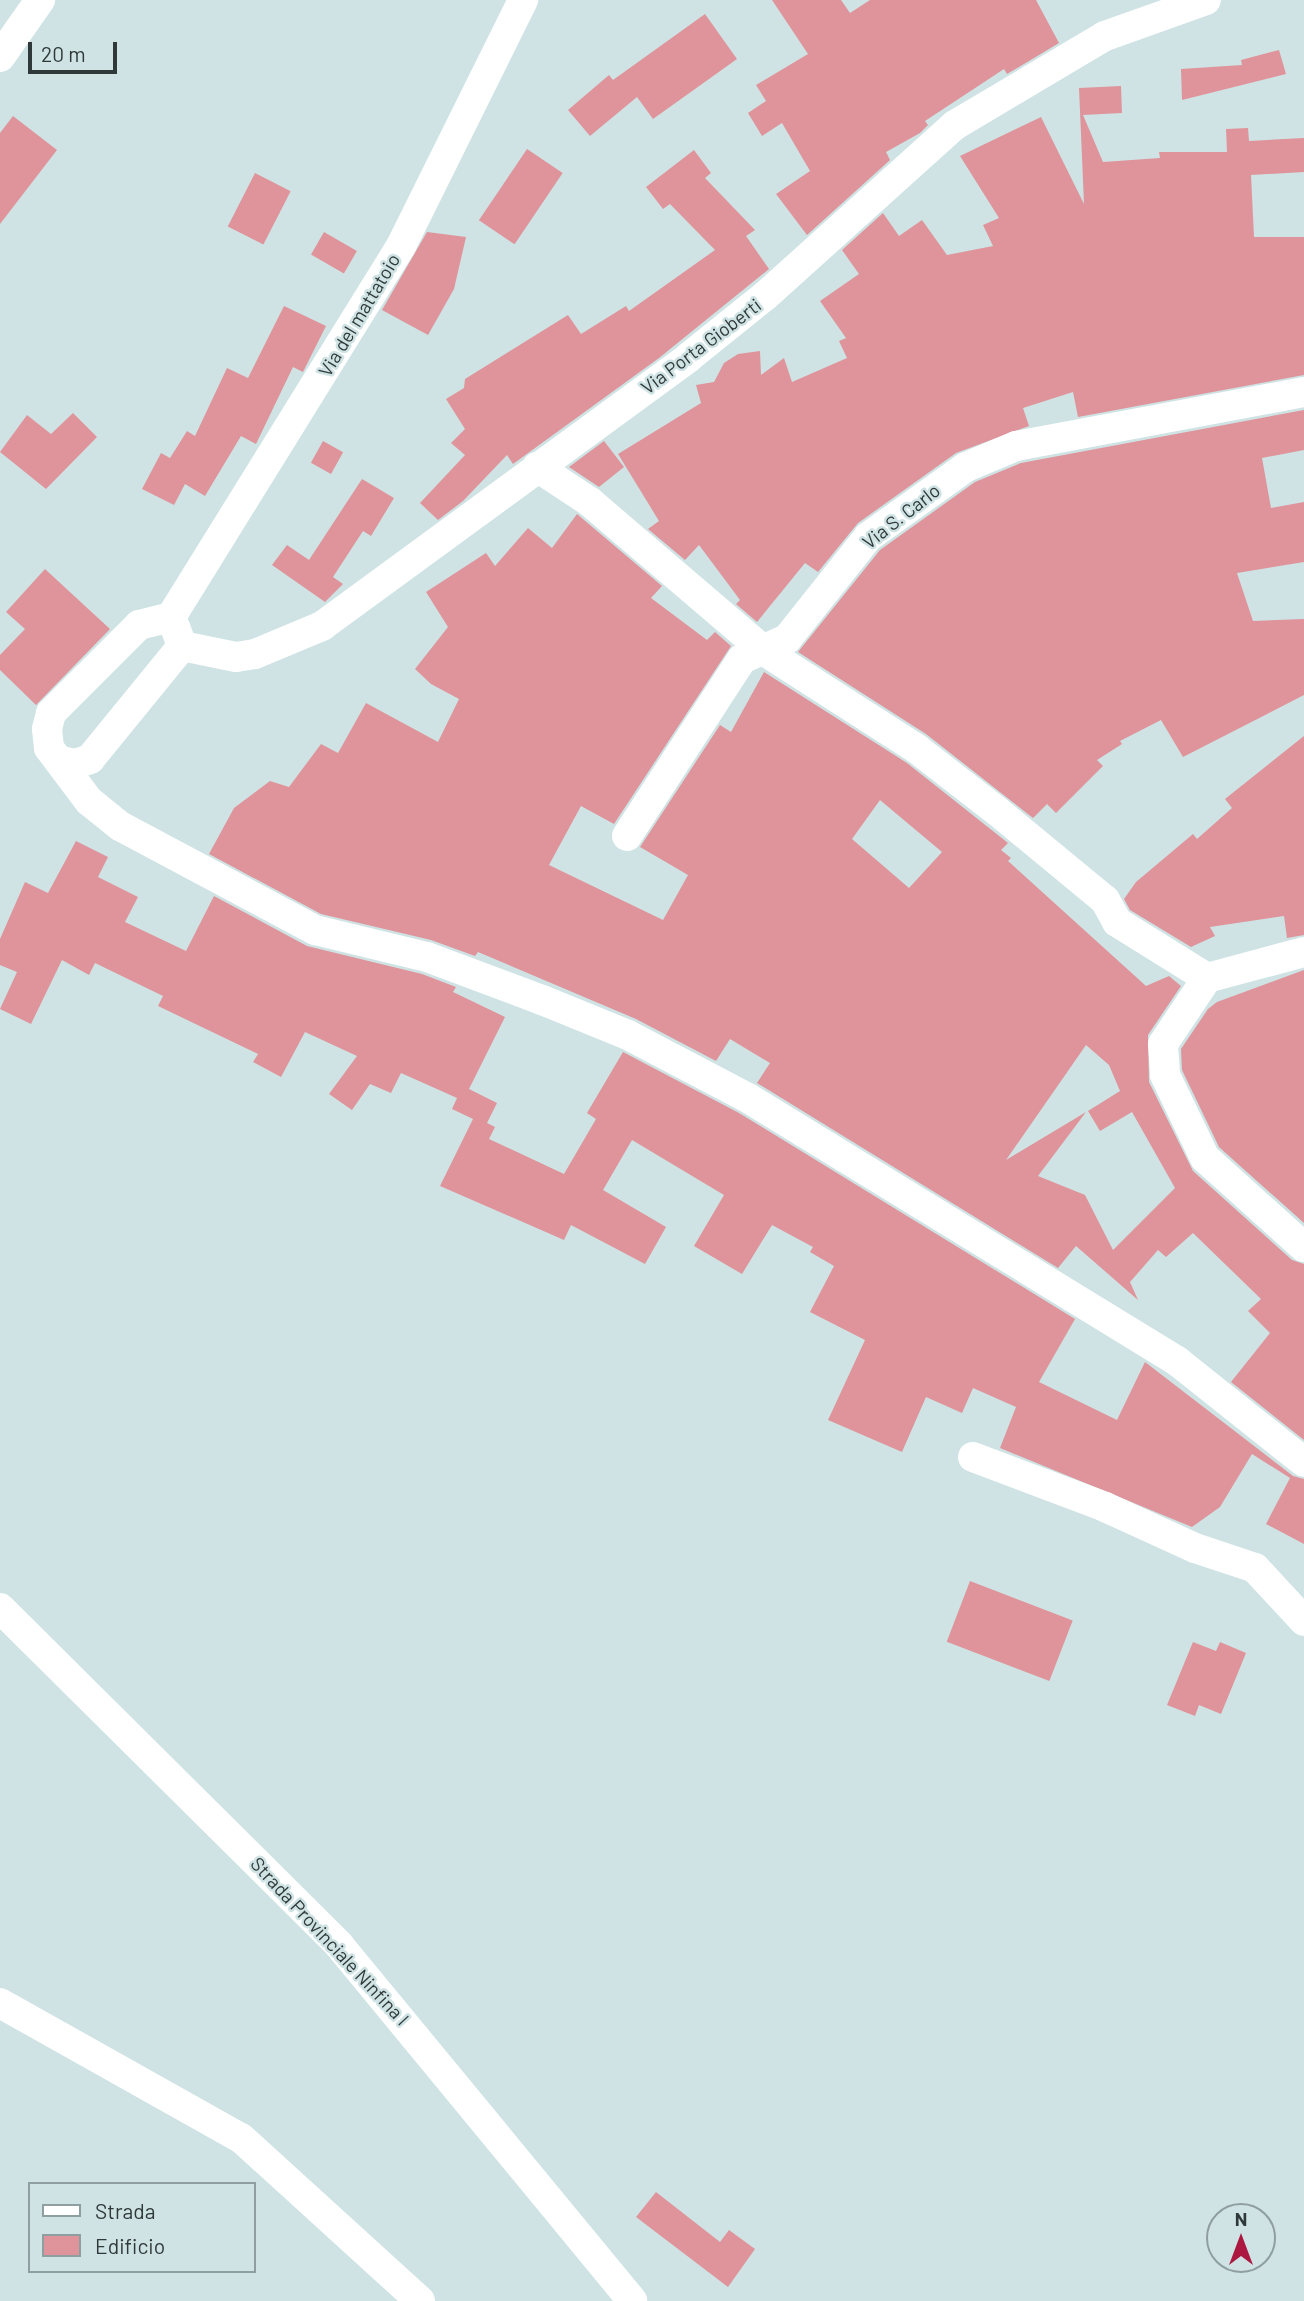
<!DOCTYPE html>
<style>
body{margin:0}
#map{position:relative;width:1304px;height:2301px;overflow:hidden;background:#cfe3e4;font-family:Barlow,sans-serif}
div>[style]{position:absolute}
.building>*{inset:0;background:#de949a;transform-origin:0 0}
.minor>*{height:30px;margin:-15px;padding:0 15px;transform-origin:15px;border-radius:15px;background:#fff}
span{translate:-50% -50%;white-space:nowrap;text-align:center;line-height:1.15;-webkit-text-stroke:5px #cfe3e4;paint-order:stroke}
.street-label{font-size:19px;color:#303939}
.legend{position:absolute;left:28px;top:2182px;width:228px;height:91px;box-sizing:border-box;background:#cfe3e4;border:2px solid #8f9fa0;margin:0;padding:9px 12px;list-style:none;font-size:21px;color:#303939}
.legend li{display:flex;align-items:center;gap:14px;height:35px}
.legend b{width:35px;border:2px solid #8f9fa0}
.north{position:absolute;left:1206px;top:2203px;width:70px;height:70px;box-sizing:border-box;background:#cfe3e4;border:2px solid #8f9fa0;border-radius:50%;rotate:0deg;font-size:19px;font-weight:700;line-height:28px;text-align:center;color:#303939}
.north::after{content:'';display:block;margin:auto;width:24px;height:32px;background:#ac183f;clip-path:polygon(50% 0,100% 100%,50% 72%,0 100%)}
.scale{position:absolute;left:28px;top:42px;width:89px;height:32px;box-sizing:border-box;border:4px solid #303939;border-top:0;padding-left:9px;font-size:21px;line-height:24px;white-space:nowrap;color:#303939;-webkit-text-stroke:5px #cfe3e4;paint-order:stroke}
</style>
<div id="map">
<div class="building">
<div style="clip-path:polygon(772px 0,841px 0,850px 13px,870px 0,1036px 0,1059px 43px,1007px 74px,1004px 69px,925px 121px,928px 125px,920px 133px,886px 152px,890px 160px,807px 235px,776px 194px,810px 171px,782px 123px,762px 136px,748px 113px,766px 101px,756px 85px,808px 54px)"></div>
<div style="clip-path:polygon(705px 14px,737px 59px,653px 119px,637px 97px,590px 136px,568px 110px,609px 75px,613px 80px)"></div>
<div style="clip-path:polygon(1279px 50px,1286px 74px,1182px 100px,1181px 69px,1242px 65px,1241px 60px)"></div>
<div style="clip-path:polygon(1121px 86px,1122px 113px,1083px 115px,1103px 162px,1160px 158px,1159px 152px,1227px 152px,1226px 129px,1248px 128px,1249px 141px,1304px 138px,1304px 172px,1251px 175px,1254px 237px,1304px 237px,1304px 375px,1078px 417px,1073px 392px,1023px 408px,1029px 426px,956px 453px,858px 523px,818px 572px,805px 563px,757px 622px,736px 604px,740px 600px,699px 545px,685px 560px,648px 529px,659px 521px,618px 454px,701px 403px,696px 385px,714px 382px,724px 363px,738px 354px,760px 351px,761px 375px,784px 358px,792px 382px,847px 358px,839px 341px,846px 338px,820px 301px,859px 274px,842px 250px,883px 213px,899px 236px,922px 220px,947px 255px,993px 246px,983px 225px,999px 218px,960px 156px,1041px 117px,1084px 204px,1079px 88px)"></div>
<div style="clip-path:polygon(13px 116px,57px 150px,0 224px,0 133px)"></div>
<div style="left:527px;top:149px;width:43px;height:86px;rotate:34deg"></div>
<div style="clip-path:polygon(694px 150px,711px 173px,705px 178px,755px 230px,746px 236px,769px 269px,659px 358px,513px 464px,507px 455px,463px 501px,438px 520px,420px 503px,465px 455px,451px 443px,465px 429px,446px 399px,464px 388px,465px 379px,568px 315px,581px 334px,626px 306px,629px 311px,715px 250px,670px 204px,663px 209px,646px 187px)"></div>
<div style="left:255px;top:173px;width:40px;height:60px;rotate:27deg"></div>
<div style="left:324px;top:232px;width:38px;height:26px;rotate:30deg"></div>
<div style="clip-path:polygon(427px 232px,466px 237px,454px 289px,428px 335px,382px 310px)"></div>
<div style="clip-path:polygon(284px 306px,326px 326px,303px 372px,293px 367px,256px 444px,241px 436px,205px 496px,185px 484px,174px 505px,142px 489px,161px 453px,170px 458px,187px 431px,195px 436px,227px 368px,248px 378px)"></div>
<div style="clip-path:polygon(1304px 410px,1304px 450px,1262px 458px,1271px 508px,1304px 502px,1304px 562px,1237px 573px,1253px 621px,1304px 619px,1304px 695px,1183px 757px,1161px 720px,1120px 741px,1122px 744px,1097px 760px,1103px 766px,1056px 813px,1047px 804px,1033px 818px,926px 734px,798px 652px,880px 550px,975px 482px,1021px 463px)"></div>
<div style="clip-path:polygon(73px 413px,97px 437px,46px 489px,0 452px,27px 415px,51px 434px)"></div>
<div style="left:323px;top:441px;width:23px;height:25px;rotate:29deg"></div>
<div style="clip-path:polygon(604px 441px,624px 467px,599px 487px,569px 467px)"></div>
<div style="clip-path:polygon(362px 479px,394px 498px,371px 536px,363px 531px,333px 577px,343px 584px,325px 602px,272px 565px,287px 545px,309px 560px)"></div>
<div style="clip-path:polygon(evenodd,577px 514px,662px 586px,651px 598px,707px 640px,715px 632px,731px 646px,614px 824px,581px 806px,549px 865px,663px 920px,688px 875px,640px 847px,720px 725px,731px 732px,764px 672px,907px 763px,1008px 843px,1001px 850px,1011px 858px,1008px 861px,1146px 986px,1169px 976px,1181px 986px,1148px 1035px,1149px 1082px,1193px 1171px,1292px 1260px,1304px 1264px,1304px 1440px,1231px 1382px,1270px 1333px,1248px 1311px,1261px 1299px,1193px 1233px,1166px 1257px,1158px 1250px,1130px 1282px,1138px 1300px,1076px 1246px,1058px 1268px,757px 1083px,770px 1063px,730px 1039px,716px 1061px,636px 1019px,478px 952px,475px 956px,431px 940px,321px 914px,209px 854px,234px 808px,270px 781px,289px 787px,321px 744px,338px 753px,366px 703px,438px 742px,459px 699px,431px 684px,415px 669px,448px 627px,426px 592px,486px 553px,495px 566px,528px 528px,552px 548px,577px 514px,880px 800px,942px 852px,909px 888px,852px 839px,880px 800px,577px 514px,1086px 1045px,1109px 1065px,1120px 1091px,1088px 1111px,1100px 1131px,1132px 1112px,1175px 1188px,1113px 1250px,1085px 1195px,1038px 1176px,1086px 1112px,1006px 1160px,1086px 1045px)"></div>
<div style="clip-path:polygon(45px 569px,110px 629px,36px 705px,0 670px,0 655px,25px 629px,6px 612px)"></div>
<div style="clip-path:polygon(1304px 736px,1304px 935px,1287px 938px,1284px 916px,1210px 927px,1215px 936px,1191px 947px,1130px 910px,1124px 899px,1136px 882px,1193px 834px,1197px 839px,1232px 808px,1225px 799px)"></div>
<div style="clip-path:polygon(76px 841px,108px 857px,98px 877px,138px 897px,125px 922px,186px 951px,214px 896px,307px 946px,422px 974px,456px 987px,453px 992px,505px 1017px,469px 1089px,497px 1103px,487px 1123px,495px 1127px,489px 1139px,564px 1174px,596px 1119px,587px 1113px,623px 1052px,739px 1113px,1075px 1319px,1039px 1382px,1117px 1420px,1145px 1362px,1293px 1476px,1304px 1479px,1304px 1544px,1266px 1524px,1290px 1478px,1252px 1454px,1220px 1507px,1192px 1527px,1000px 1448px,1016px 1407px,973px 1388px,962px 1413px,926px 1397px,902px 1452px,828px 1420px,865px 1340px,810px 1312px,834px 1266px,810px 1252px,813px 1247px,772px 1225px,742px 1274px,694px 1246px,724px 1195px,632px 1140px,603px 1190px,666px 1227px,645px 1264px,571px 1225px,564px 1240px,440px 1186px,473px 1119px,452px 1109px,457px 1098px,401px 1073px,391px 1093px,370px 1084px,352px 1110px,329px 1094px,357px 1056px,305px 1032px,281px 1077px,253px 1062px,258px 1054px,158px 1006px,163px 996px,95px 963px,89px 975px,62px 960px,31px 1024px,0 1009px,17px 972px,0 965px,0 939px,25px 882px,48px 893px)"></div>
<div style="clip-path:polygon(1304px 970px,1304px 1223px,1219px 1147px,1182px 1070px,1181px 1049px,1208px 1009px,1217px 1002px)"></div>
<div style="left:970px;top:1581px;width:110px;height:65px;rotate:21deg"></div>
<div style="clip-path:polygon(1193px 1642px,1216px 1651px,1220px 1642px,1246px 1653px,1221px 1714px,1199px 1705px,1195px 1716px,1167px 1705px)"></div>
<div style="clip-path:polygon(656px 2192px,720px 2242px,729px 2230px,755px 2249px,728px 2287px,636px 2217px)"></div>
</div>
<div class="minor">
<div style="left:0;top:57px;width:70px;rotate:-54.9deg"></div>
<div style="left:537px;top:467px;width:64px;rotate:33.4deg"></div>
<div style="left:590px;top:502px;width:228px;rotate:40.5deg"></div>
<div style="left:763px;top:650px;width:183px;rotate:32.7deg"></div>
<div style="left:917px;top:749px;width:101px;rotate:37.8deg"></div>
<div style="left:997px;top:811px;width:140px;rotate:39.5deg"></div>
<div style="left:1105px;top:900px;width:25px;rotate:61deg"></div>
<div style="left:1117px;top:922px;width:106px;rotate:31.9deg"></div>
<div style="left:171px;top:617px;width:33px;rotate:166deg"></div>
<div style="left:139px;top:625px;width:124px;rotate:135deg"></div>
<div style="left:51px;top:713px;width:16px;rotate:104deg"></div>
<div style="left:47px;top:729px;width:19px;rotate:84deg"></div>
<div style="left:49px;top:748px;width:66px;rotate:53deg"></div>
<div style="left:89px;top:801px;width:40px;rotate:39deg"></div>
<div style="left:120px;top:826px;width:221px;rotate:28.1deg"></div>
<div style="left:315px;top:930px;width:115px;rotate:13.6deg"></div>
<div style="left:427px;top:957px;width:123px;rotate:20.5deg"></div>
<div style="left:542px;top:1000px;width:93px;rotate:22.1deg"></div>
<div style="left:628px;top:1035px;width:136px;rotate:27.7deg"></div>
<div style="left:748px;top:1098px;width:503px;rotate:31.51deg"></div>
<div style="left:1177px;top:1361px;width:162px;rotate:38.5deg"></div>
<div style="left:171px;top:617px;width:437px;rotate:-58.2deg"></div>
<div style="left:401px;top:246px;width:275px;rotate:-63.6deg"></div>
<div style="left:182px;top:646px;width:55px;rotate:11.5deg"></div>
<div style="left:236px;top:657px;width:19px;rotate:-9deg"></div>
<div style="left:255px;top:654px;width:73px;rotate:-22.7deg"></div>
<div style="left:322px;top:626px;width:455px;rotate:-36.2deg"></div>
<div style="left:689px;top:357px;width:97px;rotate:-38.8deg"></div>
<div style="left:765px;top:296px;width:256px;rotate:-42deg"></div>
<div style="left:955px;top:125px;width:174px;rotate:-30.7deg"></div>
<div style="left:1105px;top:36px;width:107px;rotate:-19.6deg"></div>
<div style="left:61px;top:761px;width:14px;rotate:12deg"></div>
<div style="left:75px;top:764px;width:16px;rotate:-18deg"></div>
<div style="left:90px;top:759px;width:146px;rotate:-50.8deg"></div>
<div style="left:182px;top:646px;width:20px;rotate:-110deg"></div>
<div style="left:627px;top:836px;width:211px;rotate:-57deg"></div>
<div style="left:742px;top:659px;width:49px;rotate:-24deg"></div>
<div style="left:787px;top:639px;width:130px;rotate:-51.5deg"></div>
<div style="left:868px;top:537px;width:120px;rotate:-35.5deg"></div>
<div style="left:966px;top:467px;width:54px;rotate:-22.8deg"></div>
<div style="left:1016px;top:446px;width:293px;rotate:-10.6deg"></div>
<div style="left:1304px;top:952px;width:100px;rotate:165deg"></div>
<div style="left:1207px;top:978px;width:79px;rotate:123.7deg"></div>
<div style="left:1163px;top:1044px;width:31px;rotate:86deg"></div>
<div style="left:1165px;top:1075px;width:92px;rotate:64.3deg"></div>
<div style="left:1205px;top:1158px;width:133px;rotate:42deg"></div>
<div style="left:973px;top:1457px;width:141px;rotate:20.7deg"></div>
<div style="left:1105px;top:1507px;width:99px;rotate:24.5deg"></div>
<div style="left:1195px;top:1548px;width:63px;rotate:18.4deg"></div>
<div style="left:1255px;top:1568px;width:72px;rotate:47.2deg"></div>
<div style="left:0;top:1608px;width:478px;rotate:44.8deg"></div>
<div style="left:339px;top:1945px;width:461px;rotate:50.5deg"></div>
<div style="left:0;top:2003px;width:276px;rotate:29.3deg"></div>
<div style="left:241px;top:2138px;width:242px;rotate:42.3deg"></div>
</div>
<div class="street-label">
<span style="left:359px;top:315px;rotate:-59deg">Via del mattatoio</span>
<span style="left:701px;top:346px;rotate:-37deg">Via Porta Gioberti</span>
<span style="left:901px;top:516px;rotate:-38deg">Via S. Carlo</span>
<span style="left:330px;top:1941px;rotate:47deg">Strada Provinciale Ninfina I</span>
</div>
<ul class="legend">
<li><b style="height:9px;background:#fff"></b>Strada</li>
<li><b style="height:19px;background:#de949a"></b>Edificio</li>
</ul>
<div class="north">N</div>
<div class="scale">20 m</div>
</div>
